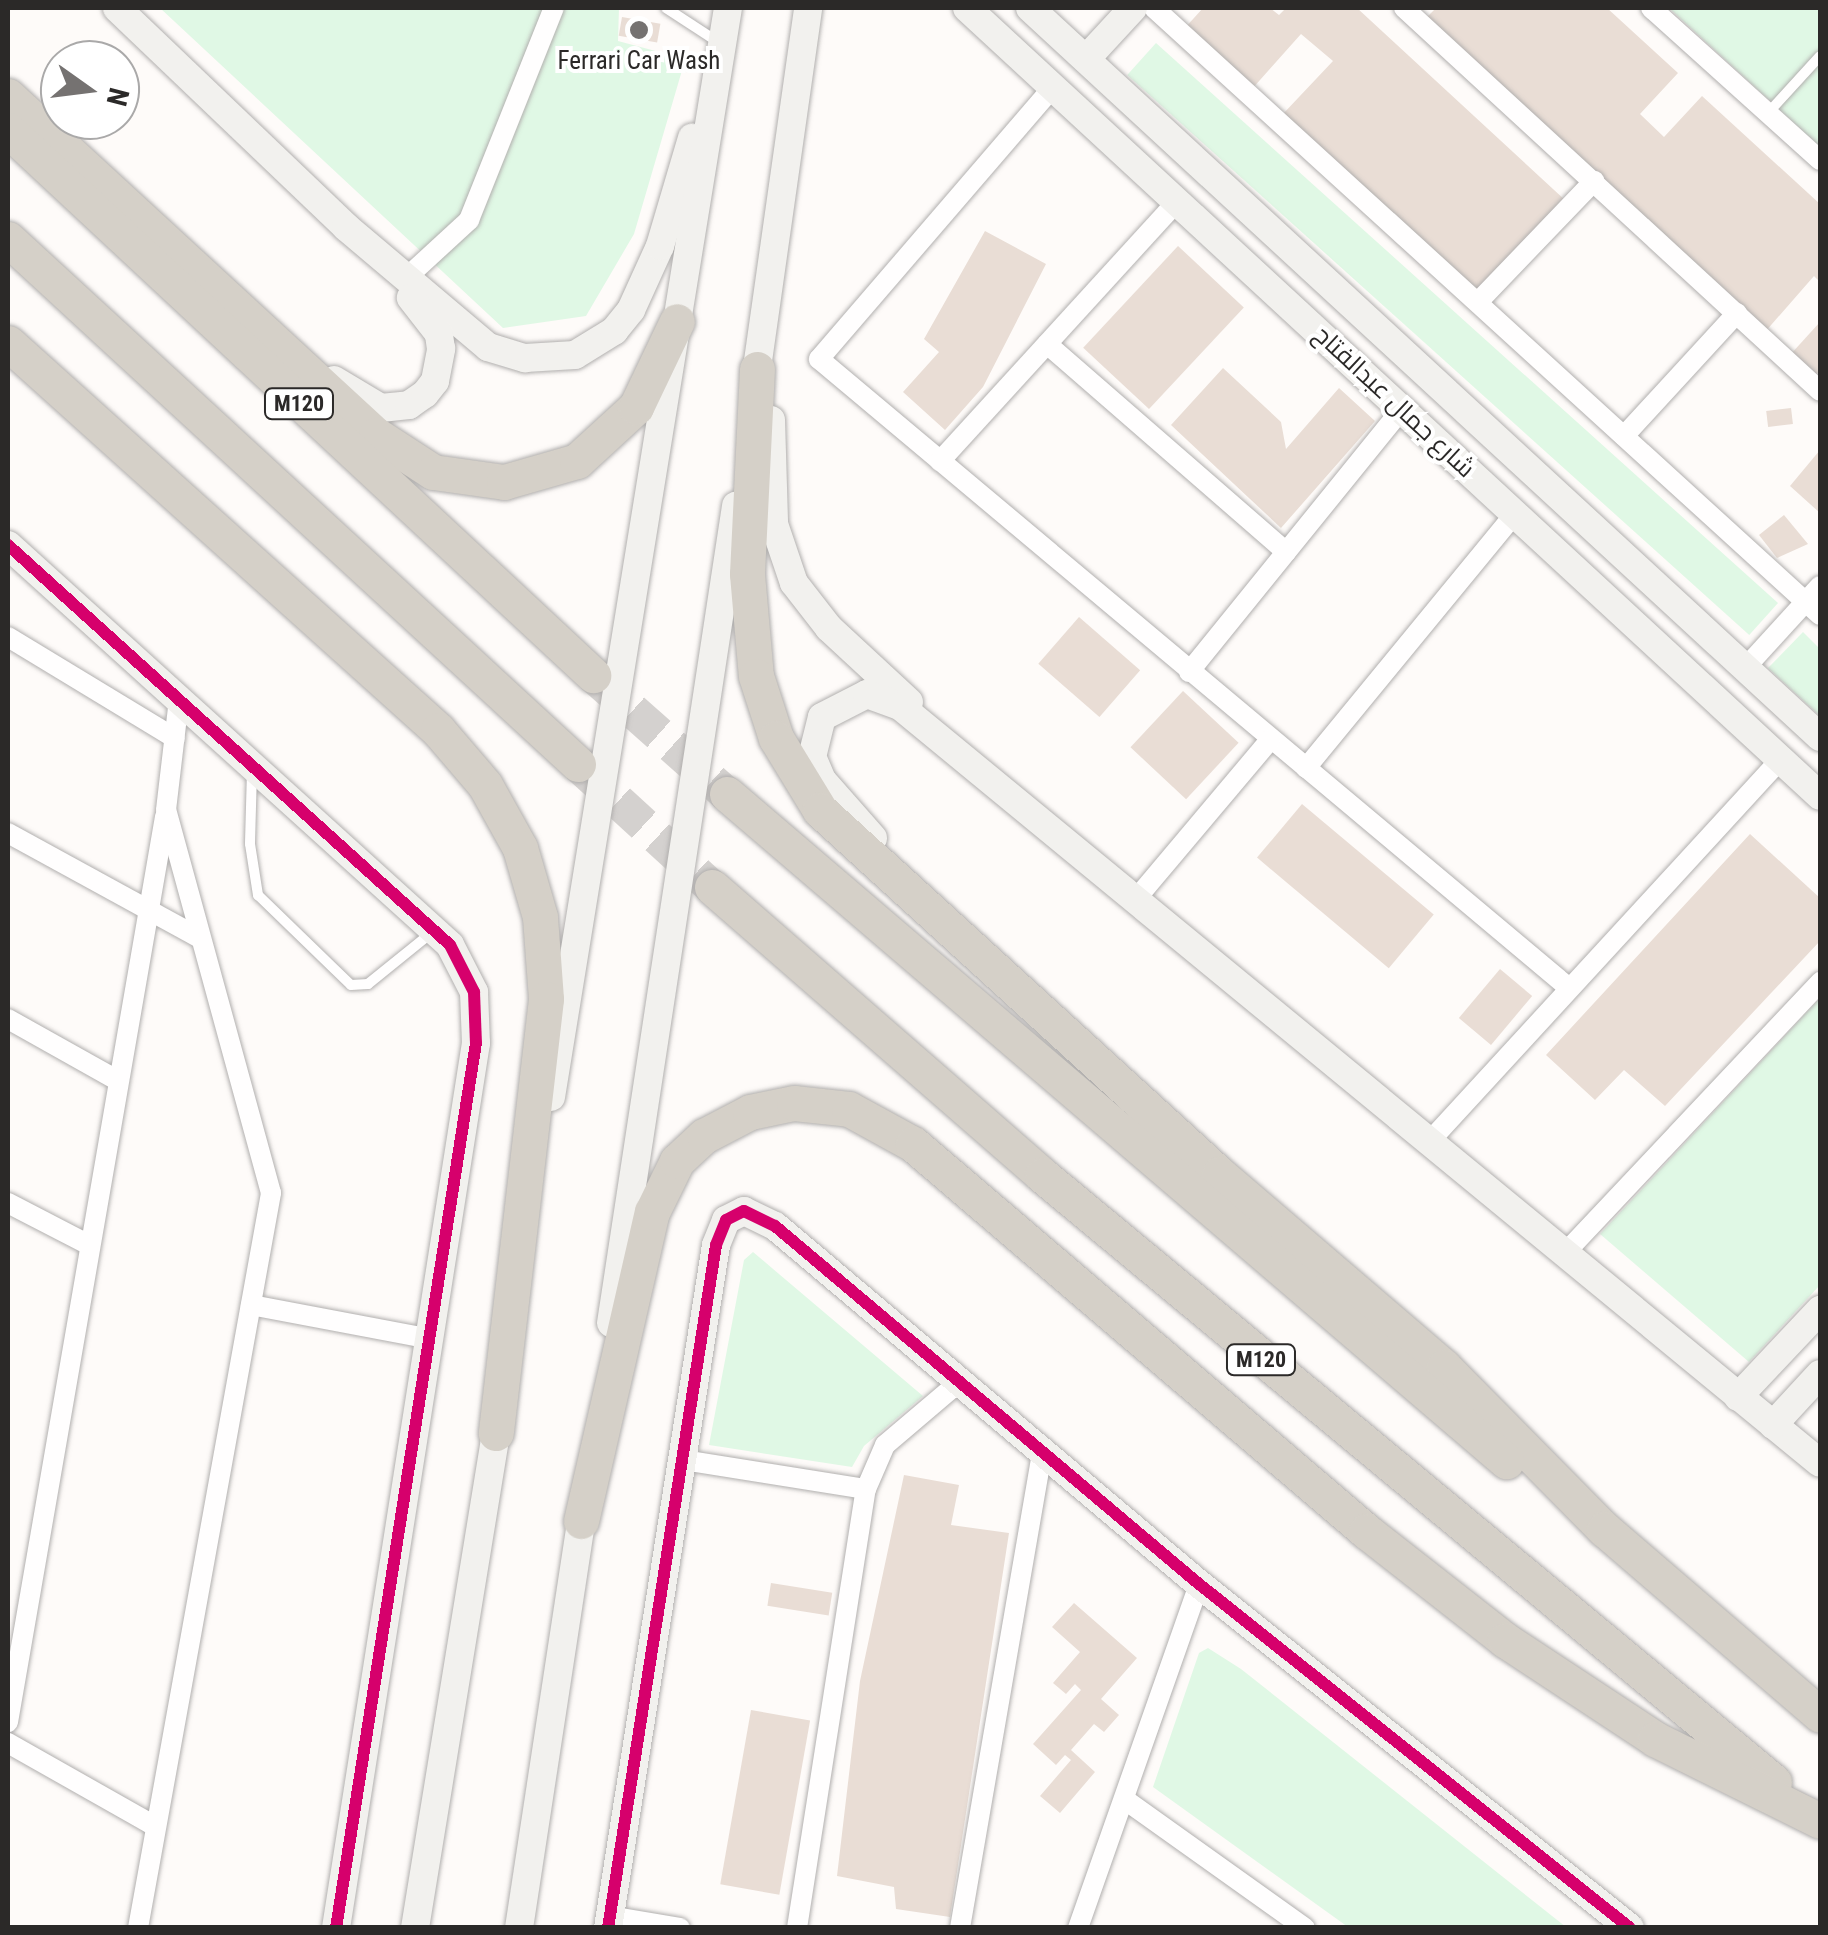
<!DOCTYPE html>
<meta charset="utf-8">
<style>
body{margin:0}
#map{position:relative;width:1828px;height:1935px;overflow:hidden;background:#fefbf9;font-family:"Roboto Condensed",Cairo,sans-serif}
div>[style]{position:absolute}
.green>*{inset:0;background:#e0f8e5;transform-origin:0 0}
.building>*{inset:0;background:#e9ddd5;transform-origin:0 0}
.highway-tunnel>*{height:35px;margin-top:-17.5px;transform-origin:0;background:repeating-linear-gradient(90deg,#d4d1cf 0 35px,transparent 0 53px)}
.roads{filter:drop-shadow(0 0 2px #b1afae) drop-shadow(0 0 2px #b1afae)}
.lane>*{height:10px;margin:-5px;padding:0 5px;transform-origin:5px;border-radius:5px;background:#fffefe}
.street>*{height:20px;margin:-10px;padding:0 10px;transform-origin:10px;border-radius:10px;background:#fffefe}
.secondary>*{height:28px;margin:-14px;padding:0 14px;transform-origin:14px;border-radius:14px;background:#f2f1ee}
.highway>*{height:35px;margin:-17.5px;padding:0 17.5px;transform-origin:17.5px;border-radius:17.5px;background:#d5d0c8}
.cycleway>*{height:12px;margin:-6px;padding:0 6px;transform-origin:6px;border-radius:6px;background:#d6006c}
.dots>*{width:28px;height:28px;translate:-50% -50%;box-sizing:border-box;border:5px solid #fff;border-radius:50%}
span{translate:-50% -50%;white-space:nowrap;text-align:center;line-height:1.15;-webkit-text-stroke:8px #fff;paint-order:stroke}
.shield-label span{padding:2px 8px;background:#fff;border:2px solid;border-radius:8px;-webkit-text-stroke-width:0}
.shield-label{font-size:22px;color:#2b2928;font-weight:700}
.poi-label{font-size:25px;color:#2b2928}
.street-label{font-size:25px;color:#2b2928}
.frame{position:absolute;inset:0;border:10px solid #2b2928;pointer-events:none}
.north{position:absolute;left:40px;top:40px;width:100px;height:100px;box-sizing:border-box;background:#fff;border:2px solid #aaa9a9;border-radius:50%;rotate:104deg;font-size:28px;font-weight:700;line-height:40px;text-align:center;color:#2b2928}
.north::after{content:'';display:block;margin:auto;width:35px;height:45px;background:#757271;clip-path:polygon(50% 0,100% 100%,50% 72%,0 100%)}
</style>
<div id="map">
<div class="green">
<div style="clip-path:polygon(160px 8px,619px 8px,618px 41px,678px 57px,683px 67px,634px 234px,586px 316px,503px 328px)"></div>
<div style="clip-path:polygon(1669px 8px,1820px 8px,1820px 147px)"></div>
<div style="left:1156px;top:43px;width:837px;height:43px;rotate:42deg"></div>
<div style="clip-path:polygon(1803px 632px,1820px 649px,1820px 716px,1768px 668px)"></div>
<div style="clip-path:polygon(1820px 998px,1820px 1285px,1749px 1362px,1600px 1234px)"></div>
<div style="clip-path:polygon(753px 1252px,923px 1396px,864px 1446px,852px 1467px,709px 1445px,744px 1260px)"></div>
<div style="clip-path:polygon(1208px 1648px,1241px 1669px,1566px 1927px,1348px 1927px,1153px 1787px,1199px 1653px)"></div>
</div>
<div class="building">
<div style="clip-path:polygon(1203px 8px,1270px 8px,1279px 15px,1286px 8px,1357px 8px,1566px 201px,1478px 298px,1282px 115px,1333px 61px,1301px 34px,1252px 89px,1184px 29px)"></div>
<div style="clip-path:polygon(1436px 8px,1607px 8px,1678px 73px,1640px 114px,1664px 137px,1702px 96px,1820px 204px,1820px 282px,1814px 276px,1765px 332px,1427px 17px)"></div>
<div style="left:622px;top:17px;width:39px;height:19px;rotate:10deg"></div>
<div style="clip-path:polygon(985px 231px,1046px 264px,983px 387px,945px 430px,903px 392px,939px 352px,924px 339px)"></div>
<div style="left:1178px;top:246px;width:90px;height:139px;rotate:43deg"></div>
<div style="clip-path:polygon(1820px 322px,1820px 370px,1815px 376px,1790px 355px)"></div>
<div style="clip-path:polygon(1223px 368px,1281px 422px,1286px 449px,1339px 388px,1375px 421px,1281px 528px,1171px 425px)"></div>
<div style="left:1791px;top:408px;width:16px;height:25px;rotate:83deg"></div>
<div style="clip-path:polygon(1820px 450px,1820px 513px,1790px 486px)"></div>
<div style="clip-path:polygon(1784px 515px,1808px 544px,1777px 558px,1759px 535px)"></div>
<div style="left:1079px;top:617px;width:81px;height:62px;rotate:41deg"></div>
<div style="left:1183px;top:691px;width:76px;height:77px;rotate:43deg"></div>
<div style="left:1302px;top:804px;width:172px;height:70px;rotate:40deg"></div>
<div style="clip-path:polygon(1750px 834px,1820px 898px,1820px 941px,1665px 1106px,1624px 1070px,1595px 1100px,1546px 1055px)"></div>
<div style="left:1500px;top:969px;width:42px;height:64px;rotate:40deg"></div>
<div style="clip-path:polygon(904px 1475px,959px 1485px,951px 1525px,1009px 1533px,950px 1917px,896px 1909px,894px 1887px,837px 1876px,860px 1681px)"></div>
<div style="left:771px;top:1583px;width:62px;height:23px;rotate:9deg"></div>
<div style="clip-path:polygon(1074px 1603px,1137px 1658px,1101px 1699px,1119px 1715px,1104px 1732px,1094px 1724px,1071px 1750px,1095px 1772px,1060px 1813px,1040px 1796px,1071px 1760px,1065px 1755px,1056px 1765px,1033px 1744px,1081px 1690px,1075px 1684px,1066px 1694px,1053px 1683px,1080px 1652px,1052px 1627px)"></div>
<div style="left:751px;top:1710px;width:60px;height:177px;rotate:10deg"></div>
</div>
<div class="highway-tunnel">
<div style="left:593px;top:675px;width:179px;rotate:41.6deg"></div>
<div style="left:579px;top:765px;width:180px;rotate:42.5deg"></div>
</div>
<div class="roads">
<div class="lane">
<div style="left:666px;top:8px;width:62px;rotate:33.2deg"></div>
<div style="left:1768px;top:113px;width:77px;rotate:-47.6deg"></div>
<div style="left:252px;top:771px;width:73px;rotate:91.6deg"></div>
<div style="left:250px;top:844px;width:52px;rotate:81.1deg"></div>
<div style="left:258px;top:895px;width:129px;rotate:44.1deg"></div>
<div style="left:351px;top:985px;width:17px;rotate:-3deg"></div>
<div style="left:368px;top:984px;width:81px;rotate:-39deg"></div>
</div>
<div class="street">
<div style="left:1154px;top:8px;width:901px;rotate:42.35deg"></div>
<div style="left:1404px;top:8px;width:565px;rotate:42.63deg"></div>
<div style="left:1651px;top:8px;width:227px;rotate:42deg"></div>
<div style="left:1053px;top:87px;width:359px;rotate:130.7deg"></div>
<div style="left:819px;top:359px;width:977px;rotate:39.98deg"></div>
<div style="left:406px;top:278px;width:86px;rotate:-42.6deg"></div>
<div style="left:469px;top:220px;width:228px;rotate:-68.2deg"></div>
<div style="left:1478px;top:302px;width:168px;rotate:-46.2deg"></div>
<div style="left:1047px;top:344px;width:317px;rotate:41deg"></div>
<div style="left:1624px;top:436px;width:167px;rotate:-47.4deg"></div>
<div style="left:940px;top:461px;width:352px;rotate:-47.6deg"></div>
<div style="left:8px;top:637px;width:195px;rotate:31.2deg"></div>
<div style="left:1745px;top:668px;width:111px;rotate:-47.6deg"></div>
<div style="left:1189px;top:672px;width:338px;rotate:-51deg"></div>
<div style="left:1306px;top:768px;width:329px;rotate:-50.6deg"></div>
<div style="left:8px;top:833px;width:219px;rotate:28.7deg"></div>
<div style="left:1136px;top:899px;width:208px;rotate:-49.9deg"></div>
<div style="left:8px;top:1019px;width:123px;rotate:29.3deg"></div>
<div style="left:1429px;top:1142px;width:520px;rotate:-47.42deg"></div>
<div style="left:8px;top:1203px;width:89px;rotate:27.4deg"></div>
<div style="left:1564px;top:1254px;width:374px;rotate:-46.7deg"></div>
<div style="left:251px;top:1305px;width:178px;rotate:10.7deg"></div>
<div style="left:683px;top:1460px;width:185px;rotate:9deg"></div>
<div style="left:8px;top:1722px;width:919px;rotate:-80.16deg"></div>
<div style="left:8px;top:1743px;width:167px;rotate:29.5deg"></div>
<div style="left:1124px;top:1799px;width:222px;rotate:35.5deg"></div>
<div style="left:609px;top:1916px;width:72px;rotate:9.6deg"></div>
<div style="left:138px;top:1928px;width:747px;rotate:-79.74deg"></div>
<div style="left:271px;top:1193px;width:397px;rotate:-105.3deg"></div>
<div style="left:166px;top:810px;width:112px;rotate:-83.3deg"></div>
<div style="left:797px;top:1928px;width:444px;rotate:-81.1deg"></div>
<div style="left:866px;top:1489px;width:48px;rotate:-66.6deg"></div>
<div style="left:885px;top:1445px;width:94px;rotate:-40.3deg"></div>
<div style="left:960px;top:1928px;width:481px;rotate:-80.2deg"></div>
<div style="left:1078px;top:1928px;width:365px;rotate:-70.6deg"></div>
</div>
<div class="secondary">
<div style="left:117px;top:8px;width:317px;rotate:43.7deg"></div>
<div style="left:346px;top:227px;width:186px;rotate:40.2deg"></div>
<div style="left:488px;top:347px;width:39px;rotate:17deg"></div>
<div style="left:525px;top:358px;width:50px;rotate:-3.4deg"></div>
<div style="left:575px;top:355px;width:46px;rotate:-31.6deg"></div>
<div style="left:614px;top:331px;width:27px;rotate:-51deg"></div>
<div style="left:631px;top:310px;width:70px;rotate:-65.6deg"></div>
<div style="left:660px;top:246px;width:113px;rotate:-73.5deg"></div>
<div style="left:967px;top:8px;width:1161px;rotate:42.73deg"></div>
<div style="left:1030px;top:8px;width:1075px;rotate:42.7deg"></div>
<div style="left:1086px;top:59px;width:69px;rotate:-47.3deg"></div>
<div style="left:334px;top:380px;width:55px;rotate:30.8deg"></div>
<div style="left:381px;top:408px;width:28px;rotate:-6deg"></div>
<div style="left:409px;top:405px;width:19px;rotate:-35deg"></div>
<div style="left:425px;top:394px;width:16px;rotate:-52deg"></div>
<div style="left:435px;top:381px;width:33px;rotate:-79deg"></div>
<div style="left:441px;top:349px;width:15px;rotate:-98deg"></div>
<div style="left:439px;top:334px;width:46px;rotate:-127.9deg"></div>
<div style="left:754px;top:389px;width:385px;rotate:-81.9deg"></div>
<div style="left:771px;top:420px;width:104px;rotate:88.3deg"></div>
<div style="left:774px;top:524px;width:62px;rotate:71.3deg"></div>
<div style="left:794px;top:583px;width:57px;rotate:52.1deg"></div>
<div style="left:829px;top:628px;width:109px;rotate:42.8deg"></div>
<div style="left:8px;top:545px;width:596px;rotate:42.14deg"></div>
<div style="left:450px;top:945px;width:53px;rotate:62.9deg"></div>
<div style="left:474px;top:992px;width:51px;rotate:87.8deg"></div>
<div style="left:476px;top:1043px;width:896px;rotate:98.99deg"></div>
<div style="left:873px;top:838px;width:77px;rotate:-131.3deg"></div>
<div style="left:822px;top:780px;width:25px;rotate:-113deg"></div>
<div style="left:812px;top:757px;width:41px;rotate:-76deg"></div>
<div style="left:822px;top:717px;width:51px;rotate:-27.1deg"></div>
<div style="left:867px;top:694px;width:35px;rotate:20deg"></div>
<div style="left:900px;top:706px;width:1191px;rotate:39.45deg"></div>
<div style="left:551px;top:1097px;width:1103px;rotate:-80.77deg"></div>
<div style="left:611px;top:1323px;width:827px;rotate:-81.3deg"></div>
<div style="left:1738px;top:1397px;width:120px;rotate:-46.7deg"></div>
<div style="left:1773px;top:1425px;width:69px;rotate:-47.3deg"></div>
<div style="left:415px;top:1928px;width:520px;rotate:-80.7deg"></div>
<div style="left:519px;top:1928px;width:429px;rotate:-81.3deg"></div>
<div style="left:608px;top:1928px;width:691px;rotate:-81.01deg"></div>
<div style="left:716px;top:1245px;width:27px;rotate:-68deg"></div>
<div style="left:726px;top:1220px;width:20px;rotate:-27deg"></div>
<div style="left:744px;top:1211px;width:34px;rotate:26deg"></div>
<div style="left:775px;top:1226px;width:555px;rotate:40.18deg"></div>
<div style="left:1199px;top:1584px;width:551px;rotate:38.59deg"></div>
</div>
<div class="highway">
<div style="left:8px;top:96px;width:500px;rotate:42.65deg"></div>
<div style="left:376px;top:435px;width:68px;rotate:33deg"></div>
<div style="left:433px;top:472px;width:72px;rotate:8deg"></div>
<div style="left:504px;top:482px;width:76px;rotate:-16deg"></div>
<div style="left:577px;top:461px;width:80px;rotate:-42.5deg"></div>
<div style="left:636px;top:407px;width:95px;rotate:-64.5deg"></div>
<div style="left:8px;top:130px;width:800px;rotate:42.97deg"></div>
<div style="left:8px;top:239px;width:775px;rotate:42.65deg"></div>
<div style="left:8px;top:343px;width:579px;rotate:41.99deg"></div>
<div style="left:438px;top:730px;width:72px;rotate:49.5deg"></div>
<div style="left:485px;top:785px;width:72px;rotate:60.9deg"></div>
<div style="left:520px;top:848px;width:72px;rotate:73.8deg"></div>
<div style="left:540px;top:917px;width:82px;rotate:85.8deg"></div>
<div style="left:546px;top:999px;width:437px;rotate:96.6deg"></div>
<div style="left:757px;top:369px;width:205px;rotate:92.8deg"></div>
<div style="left:747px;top:574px;width:102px;rotate:85deg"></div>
<div style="left:756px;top:676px;width:65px;rotate:72.1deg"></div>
<div style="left:776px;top:738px;width:84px;rotate:58.6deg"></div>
<div style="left:820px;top:810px;width:540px;rotate:42.37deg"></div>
<div style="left:1219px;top:1174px;width:296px;rotate:40.6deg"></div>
<div style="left:1444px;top:1367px;width:228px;rotate:45.4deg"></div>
<div style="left:1604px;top:1529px;width:285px;rotate:40.7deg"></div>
<div style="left:727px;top:794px;width:1026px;rotate:40.57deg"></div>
<div style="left:712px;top:887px;width:438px;rotate:41.1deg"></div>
<div style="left:1042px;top:1175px;width:951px;rotate:39.67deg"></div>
<div style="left:581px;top:1521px;width:317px;rotate:-77.1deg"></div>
<div style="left:652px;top:1212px;width:57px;rotate:-63.9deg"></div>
<div style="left:677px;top:1161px;width:37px;rotate:-43deg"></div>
<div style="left:704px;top:1136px;width:52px;rotate:-27.6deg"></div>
<div style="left:750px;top:1112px;width:45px;rotate:-11.6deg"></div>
<div style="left:794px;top:1103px;width:55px;rotate:6.2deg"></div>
<div style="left:849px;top:1109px;width:73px;rotate:28.7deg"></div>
<div style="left:913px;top:1144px;width:596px;rotate:40.51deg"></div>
<div style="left:1366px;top:1531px;width:177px;rotate:38.1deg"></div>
<div style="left:1505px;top:1640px;width:180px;rotate:33.4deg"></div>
<div style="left:1655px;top:1739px;width:184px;rotate:26.4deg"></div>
</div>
</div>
<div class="cycleway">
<div style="left:8px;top:545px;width:596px;rotate:42.14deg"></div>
<div style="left:450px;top:945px;width:53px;rotate:62.9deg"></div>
<div style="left:474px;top:992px;width:51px;rotate:87.8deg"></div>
<div style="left:476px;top:1043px;width:896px;rotate:98.99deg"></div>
<div style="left:608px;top:1928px;width:691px;rotate:-81.01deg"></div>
<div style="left:716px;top:1245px;width:27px;rotate:-68deg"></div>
<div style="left:726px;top:1220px;width:20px;rotate:-27deg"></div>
<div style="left:744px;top:1211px;width:34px;rotate:26deg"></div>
<div style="left:775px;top:1226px;width:555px;rotate:40.18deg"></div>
<div style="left:1199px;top:1584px;width:551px;rotate:38.59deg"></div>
</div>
<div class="dots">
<div style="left:639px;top:30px;background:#757271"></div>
</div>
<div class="shield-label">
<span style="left:299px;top:404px">M120</span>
<span style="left:1261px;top:1360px">M120</span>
</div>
<div class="poi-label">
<span style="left:639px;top:61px">Ferrari Car Wash</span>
</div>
<div class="street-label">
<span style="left:1394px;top:402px;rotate:43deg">شارع جمال عبدالفتاح</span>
</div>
<div class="frame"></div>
<div class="north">N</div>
</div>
